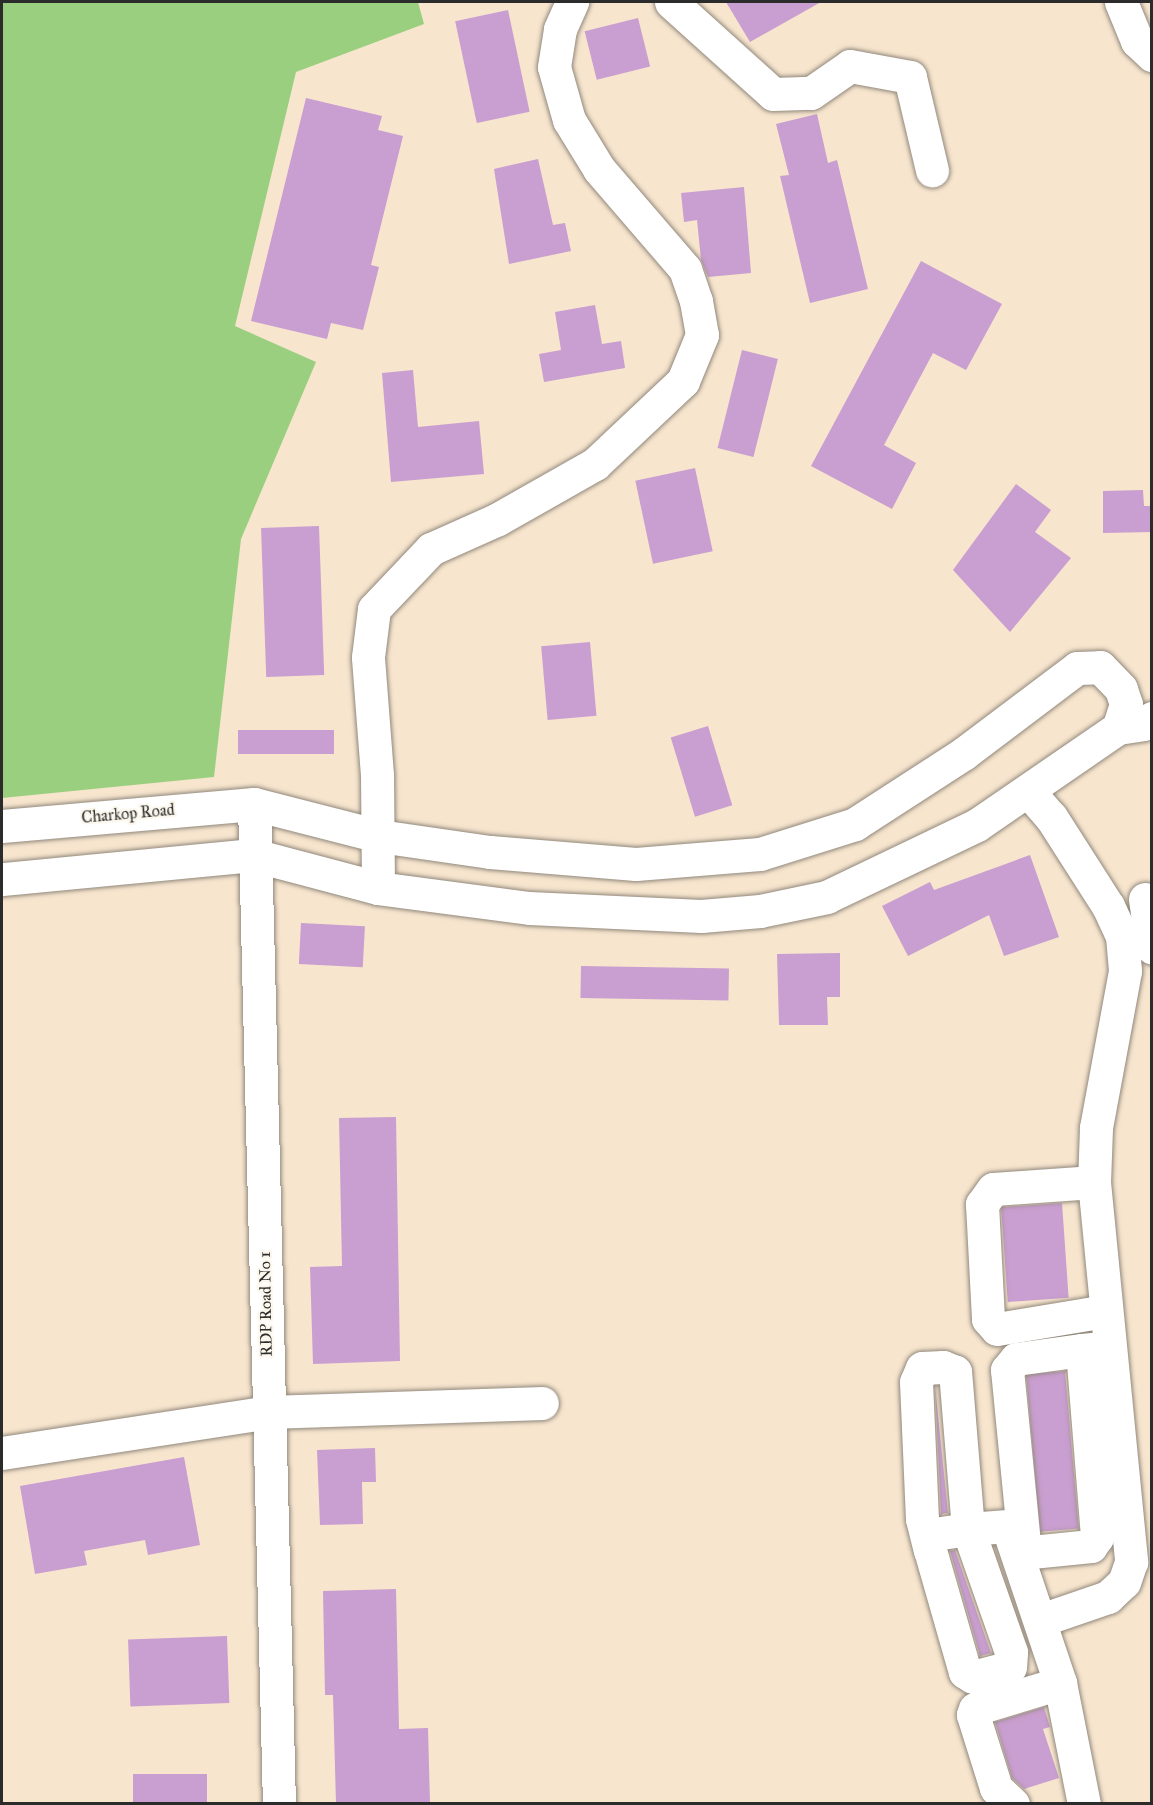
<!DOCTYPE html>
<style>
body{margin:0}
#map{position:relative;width:1153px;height:1805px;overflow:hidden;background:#f7e5ce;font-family:"IM FELL Great Primer",serif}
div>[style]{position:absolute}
.green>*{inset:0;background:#9bcf80}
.building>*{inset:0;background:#c99ed0;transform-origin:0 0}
.roads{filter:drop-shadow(0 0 2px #91887c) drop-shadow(0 0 2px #91887c)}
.minor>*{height:33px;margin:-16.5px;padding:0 16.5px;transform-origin:16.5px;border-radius:16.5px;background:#fff}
span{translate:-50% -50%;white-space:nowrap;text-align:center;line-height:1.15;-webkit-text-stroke:4.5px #fbf7ec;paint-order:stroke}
.street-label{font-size:16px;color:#2b2b2b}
.frame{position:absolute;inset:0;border:3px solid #2b2b2b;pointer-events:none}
</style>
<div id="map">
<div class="green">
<div style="clip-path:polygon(2px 2px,418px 2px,424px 24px,296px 72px,235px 326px,316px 362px,241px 539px,214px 777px,2px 798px)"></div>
</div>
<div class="building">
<div style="clip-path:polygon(726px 2px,821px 2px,750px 42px)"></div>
<div style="left:508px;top:10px;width:104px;height:54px;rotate:78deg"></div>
<div style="left:638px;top:18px;width:50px;height:55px;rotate:76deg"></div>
<div style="clip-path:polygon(306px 98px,382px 116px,378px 130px,403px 136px,371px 265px,379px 267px,363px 330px,331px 323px,327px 339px,251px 321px)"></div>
<div style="clip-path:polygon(817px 114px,828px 163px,837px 160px,868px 289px,810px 303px,780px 176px,789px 175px,776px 124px)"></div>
<div style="clip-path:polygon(538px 159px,553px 225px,565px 223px,571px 251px,509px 264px,494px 169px)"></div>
<div style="clip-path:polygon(744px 187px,751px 273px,708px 277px,701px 260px,697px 220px,684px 222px,681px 193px)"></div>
<div style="clip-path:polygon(921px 261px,1002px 304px,966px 370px,933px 353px,884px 445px,916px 463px,892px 509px,811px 466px)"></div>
<div style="clip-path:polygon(595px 305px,602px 344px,621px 341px,625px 368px,544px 382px,539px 354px,561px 350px,555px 312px)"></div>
<div style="left:742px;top:350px;width:37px;height:101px;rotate:14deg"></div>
<div style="clip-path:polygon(413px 370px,418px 427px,479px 421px,484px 474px,391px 482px,382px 373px)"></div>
<div style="left:695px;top:468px;width:85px;height:61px;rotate:78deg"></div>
<div style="clip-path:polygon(1016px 484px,1051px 510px,1035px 532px,1071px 558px,1010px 632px,953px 570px)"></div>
<div style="clip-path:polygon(1143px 490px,1144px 506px,1152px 506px,1152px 532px,1103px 533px,1103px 491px)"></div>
<div style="left:319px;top:526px;width:149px;height:58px;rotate:88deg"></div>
<div style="left:590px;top:642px;width:74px;height:49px;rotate:85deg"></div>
<div style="left:708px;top:726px;width:83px;height:39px;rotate:73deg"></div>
<div style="left:334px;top:730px;width:24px;height:96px;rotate:90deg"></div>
<div style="clip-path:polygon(1030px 855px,1059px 937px,1004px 956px,989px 915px,908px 956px,882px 906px,930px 882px,934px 890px)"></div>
<div style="left:301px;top:923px;width:64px;height:41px;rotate:3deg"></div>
<div style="clip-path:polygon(840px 953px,840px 997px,827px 997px,828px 1025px,779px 1025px,777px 954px)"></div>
<div style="left:581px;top:966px;width:148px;height:32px;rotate:1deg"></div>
<div style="clip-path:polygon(396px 1117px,400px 1361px,313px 1364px,310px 1267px,342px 1266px,339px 1118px)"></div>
<div style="left:1062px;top:1203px;width:95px;height:61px;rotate:86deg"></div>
<div style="left:1065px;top:1371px;width:158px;height:39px;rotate:85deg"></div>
<div style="clip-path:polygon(935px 1386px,948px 1513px,941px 1514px)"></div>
<div style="clip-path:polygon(375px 1448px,376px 1482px,362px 1482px,363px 1524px,320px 1525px,317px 1450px)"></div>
<div style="clip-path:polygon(184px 1457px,200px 1545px,148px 1555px,145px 1540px,84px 1551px,87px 1565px,35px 1574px,20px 1486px)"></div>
<div style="clip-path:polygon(955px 1550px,991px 1653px,980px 1656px,950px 1551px)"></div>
<div style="clip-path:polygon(396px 1589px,399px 1729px,428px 1728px,430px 1803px,336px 1803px,333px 1695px,325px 1695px,323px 1591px)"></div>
<div style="left:227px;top:1636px;width:67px;height:99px;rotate:88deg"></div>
<div style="clip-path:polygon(1044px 1707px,1050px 1727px,1043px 1729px,1059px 1778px,1024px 1789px,1012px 1778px,995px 1722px)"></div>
<div style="left:207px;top:1774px;width:29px;height:74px;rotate:90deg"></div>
</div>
<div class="roads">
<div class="minor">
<div style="left:671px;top:2px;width:137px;rotate:42deg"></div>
<div style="left:773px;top:94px;width:38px;rotate:-2deg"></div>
<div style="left:811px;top:93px;width:47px;rotate:-34.7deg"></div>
<div style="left:850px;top:66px;width:61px;rotate:10.4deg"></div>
<div style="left:910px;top:77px;width:96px;rotate:76.7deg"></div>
<div style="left:1121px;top:2px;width:42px;rotate:67.7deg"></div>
<div style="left:1137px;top:41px;width:21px;rotate:43deg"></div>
<div style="left:1118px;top:728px;width:25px;rotate:-9deg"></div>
<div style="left:1143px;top:724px;width:11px;rotate:-34deg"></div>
<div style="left:1028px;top:791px;width:35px;rotate:49deg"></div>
<div style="left:1051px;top:817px;width:106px;rotate:57.4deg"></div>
<div style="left:1108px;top:906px;width:33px;rotate:65deg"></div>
<div style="left:1122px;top:936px;width:35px;rotate:85deg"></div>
<div style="left:1125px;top:971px;width:160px;rotate:100.5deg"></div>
<div style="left:1096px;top:1128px;width:54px;rotate:92.1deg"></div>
<div style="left:1094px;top:1182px;width:382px;rotate:84.4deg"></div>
<div style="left:1131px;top:1562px;width:21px;rotate:109deg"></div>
<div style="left:1124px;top:1582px;width:22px;rotate:137deg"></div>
<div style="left:1108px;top:1597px;width:71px;rotate:161.1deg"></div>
<div style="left:254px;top:804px;width:1000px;rotate:88.57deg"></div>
<div style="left:2px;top:826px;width:253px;rotate:-5deg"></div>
<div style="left:254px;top:804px;width:129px;rotate:14.4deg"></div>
<div style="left:379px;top:836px;width:112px;rotate:8.2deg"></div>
<div style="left:490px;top:852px;width:146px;rotate:4.7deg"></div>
<div style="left:636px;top:864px;width:124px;rotate:-4.6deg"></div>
<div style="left:760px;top:854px;width:100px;rotate:-17.5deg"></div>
<div style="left:855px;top:824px;width:129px;rotate:-32.9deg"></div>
<div style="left:963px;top:754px;width:143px;rotate:-37deg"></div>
<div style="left:1077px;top:668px;width:23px;rotate:-2deg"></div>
<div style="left:1100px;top:667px;width:30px;rotate:46deg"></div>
<div style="left:1121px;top:689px;width:16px;rotate:72deg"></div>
<div style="left:1126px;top:704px;width:25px;rotate:108deg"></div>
<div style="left:1118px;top:728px;width:171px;rotate:145.5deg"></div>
<div style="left:977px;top:825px;width:166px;rotate:154.4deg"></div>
<div style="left:827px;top:897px;width:68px;rotate:168.2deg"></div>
<div style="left:760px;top:911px;width:59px;rotate:175.2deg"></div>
<div style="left:701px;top:916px;width:172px;rotate:-177.3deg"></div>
<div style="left:529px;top:908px;width:152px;rotate:-172.5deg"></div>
<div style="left:378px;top:888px;width:129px;rotate:-165.2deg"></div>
<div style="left:253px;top:855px;width:252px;rotate:174.5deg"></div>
<div style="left:378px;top:888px;width:113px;rotate:-90.5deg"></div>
<div style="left:377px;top:775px;width:118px;rotate:-94.4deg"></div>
<div style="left:368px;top:657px;width:48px;rotate:-82.9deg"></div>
<div style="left:374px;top:609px;width:83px;rotate:-46.5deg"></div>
<div style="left:431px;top:549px;width:73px;rotate:-24.1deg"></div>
<div style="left:498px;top:519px;width:112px;rotate:-29.6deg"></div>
<div style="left:595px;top:464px;width:121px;rotate:-43.3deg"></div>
<div style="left:683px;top:381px;width:50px;rotate:-67.6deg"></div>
<div style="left:702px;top:335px;width:35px;rotate:-100deg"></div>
<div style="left:696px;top:301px;width:34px;rotate:-109deg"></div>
<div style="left:685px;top:269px;width:132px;rotate:-130.7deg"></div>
<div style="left:599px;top:169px;width:57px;rotate:-121.5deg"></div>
<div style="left:569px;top:120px;width:55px;rotate:-105.8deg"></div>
<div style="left:554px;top:67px;width:38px;rotate:-81deg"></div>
<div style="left:560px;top:29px;width:30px;rotate:-66deg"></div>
<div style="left:1145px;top:899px;width:49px;rotate:81.7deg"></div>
<div style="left:1094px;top:1182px;width:101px;rotate:176deg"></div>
<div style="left:993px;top:1189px;width:19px;rotate:126deg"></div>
<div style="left:982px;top:1204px;width:115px;rotate:87deg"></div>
<div style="left:988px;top:1319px;width:13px;rotate:48deg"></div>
<div style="left:997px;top:1329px;width:110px;rotate:-9.4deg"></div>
<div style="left:1082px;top:1350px;width:188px;rotate:85.4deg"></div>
<div style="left:1097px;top:1537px;width:11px;rotate:124deg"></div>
<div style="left:1091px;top:1546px;width:60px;rotate:174.3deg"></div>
<div style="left:1031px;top:1552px;width:11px;rotate:-128deg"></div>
<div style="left:1024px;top:1543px;width:174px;rotate:-95.6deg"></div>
<div style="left:1007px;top:1370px;width:14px;rotate:-51deg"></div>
<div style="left:1016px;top:1359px;width:67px;rotate:-7.8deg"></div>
<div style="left:1082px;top:1350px;width:28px;rotate:-6deg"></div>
<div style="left:2px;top:1453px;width:270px;rotate:-8.7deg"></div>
<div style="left:269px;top:1412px;width:273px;rotate:-1.9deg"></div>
<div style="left:1010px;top:1534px;width:157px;rotate:71.4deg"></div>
<div style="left:1060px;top:1683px;width:123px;rotate:78.8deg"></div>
<div style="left:927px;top:1535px;width:41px;rotate:-8.3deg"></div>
<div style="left:968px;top:1529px;width:158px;rotate:-94.7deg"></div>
<div style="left:955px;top:1372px;width:13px;rotate:-157deg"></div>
<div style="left:943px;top:1367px;width:21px;rotate:177deg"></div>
<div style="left:922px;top:1368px;width:15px;rotate:113deg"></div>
<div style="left:916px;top:1382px;width:137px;rotate:87.5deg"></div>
<div style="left:922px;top:1519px;width:32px;rotate:76deg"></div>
<div style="left:930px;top:1550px;width:127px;rotate:74deg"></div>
<div style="left:965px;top:1672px;width:9px;rotate:32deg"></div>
<div style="left:973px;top:1677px;width:38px;rotate:-15deg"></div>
<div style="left:1010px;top:1667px;width:15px;rotate:-86deg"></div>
<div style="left:1011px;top:1652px;width:130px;rotate:-109.3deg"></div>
<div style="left:968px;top:1529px;width:40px;rotate:-4.3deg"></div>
<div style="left:1013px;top:1804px;width:23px;rotate:-137deg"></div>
<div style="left:996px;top:1788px;width:77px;rotate:-107.5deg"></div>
<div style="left:973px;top:1715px;width:6px;rotate:-72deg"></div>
<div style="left:975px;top:1709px;width:89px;rotate:-17deg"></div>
</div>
</div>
<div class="street-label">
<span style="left:128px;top:814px;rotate:-5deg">Charkop Road</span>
<span style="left:266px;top:1304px;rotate:-91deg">RDP Road No 1</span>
</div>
<div class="frame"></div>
</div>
